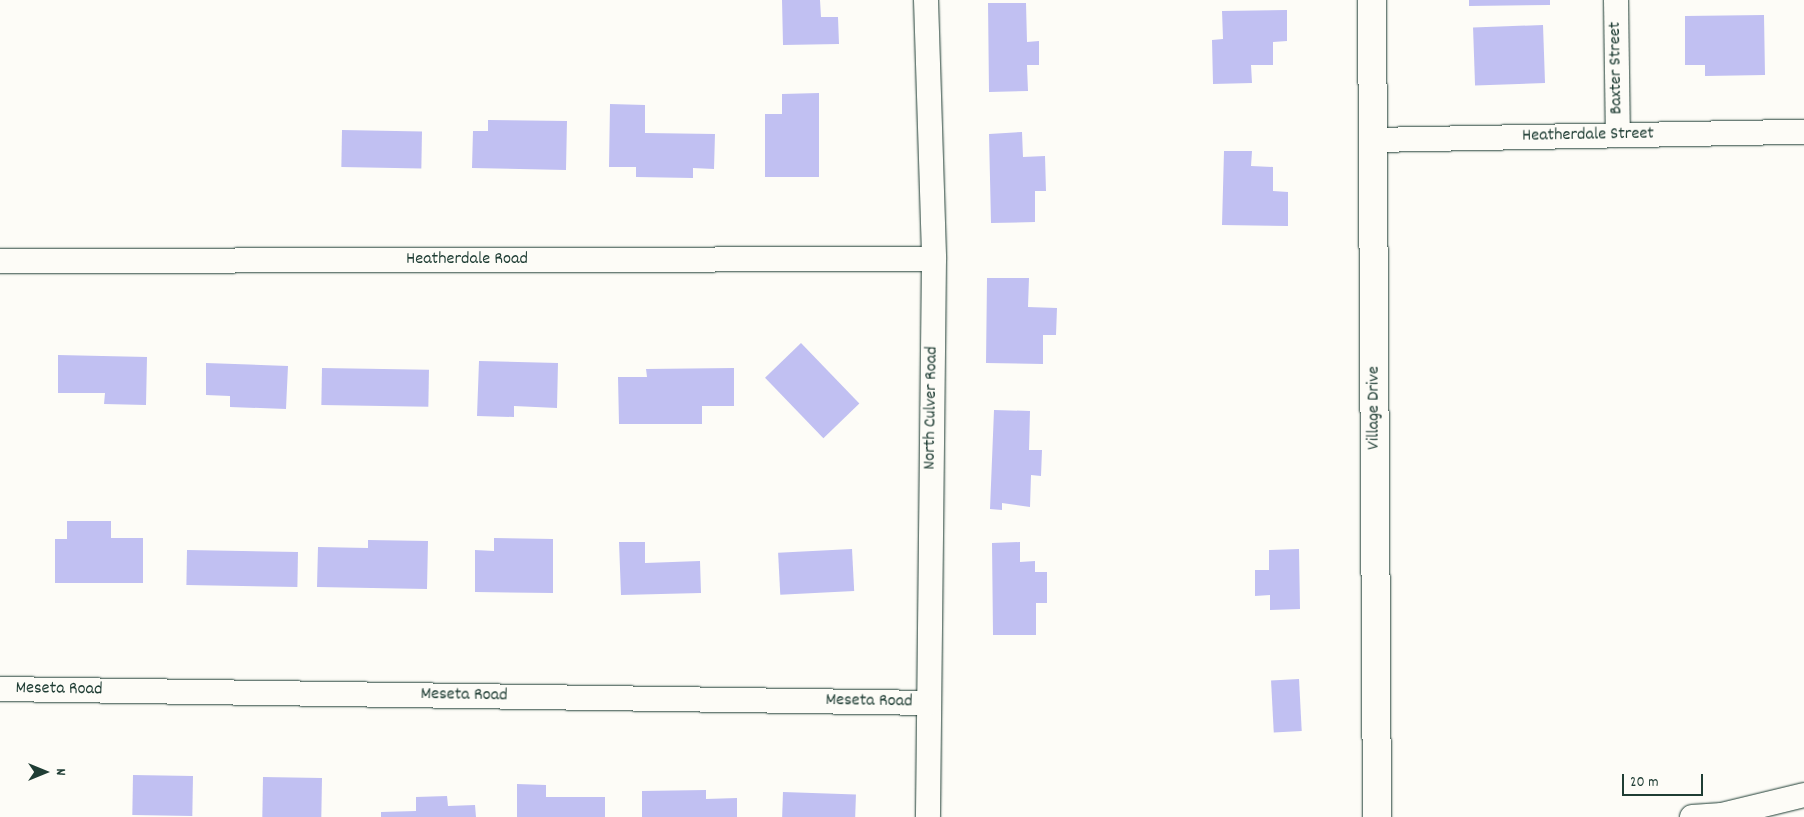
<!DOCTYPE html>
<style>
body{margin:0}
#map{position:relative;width:1804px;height:817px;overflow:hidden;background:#fdfcf7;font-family:Dekko,sans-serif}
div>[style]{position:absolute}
.building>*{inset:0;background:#c1c0f2;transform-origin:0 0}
.roads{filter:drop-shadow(0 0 1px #1f3d34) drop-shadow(0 0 1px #1f3d34)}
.minor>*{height:24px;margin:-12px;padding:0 12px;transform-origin:12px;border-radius:12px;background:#fdfcf7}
.secondary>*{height:28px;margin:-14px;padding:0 14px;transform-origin:14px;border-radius:14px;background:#fdfcf7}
span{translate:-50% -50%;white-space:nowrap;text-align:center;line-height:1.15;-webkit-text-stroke:4px #fdfcf7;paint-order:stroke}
.street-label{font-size:18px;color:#1f3d34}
.north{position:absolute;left:20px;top:747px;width:50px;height:50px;-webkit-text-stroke:4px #fdfcf7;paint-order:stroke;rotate:90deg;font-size:14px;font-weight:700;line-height:20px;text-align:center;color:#1f3d34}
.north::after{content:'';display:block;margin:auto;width:18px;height:22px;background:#1f3d34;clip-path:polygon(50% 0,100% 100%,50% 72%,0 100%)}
.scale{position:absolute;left:1622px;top:774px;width:81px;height:22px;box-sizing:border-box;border:2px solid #1f3d34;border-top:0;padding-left:6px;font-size:15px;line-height:18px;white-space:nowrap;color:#1f3d34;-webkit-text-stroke:4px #fdfcf7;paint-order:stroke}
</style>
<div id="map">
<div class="building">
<div style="clip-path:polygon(782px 0,820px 0,821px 17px,838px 17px,839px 44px,783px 45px)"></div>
<div style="clip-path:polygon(1469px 0,1550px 0,1550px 5px,1469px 6px)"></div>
<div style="clip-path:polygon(988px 3px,1026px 3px,1027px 42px,1039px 41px,1039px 65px,1027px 65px,1028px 91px,989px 92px)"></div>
<div style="clip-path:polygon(1287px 10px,1287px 41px,1273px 42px,1273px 65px,1251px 65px,1252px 83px,1213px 84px,1212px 40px,1223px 39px,1222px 11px)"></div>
<div style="clip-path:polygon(1764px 15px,1765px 75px,1705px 76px,1705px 65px,1685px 65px,1685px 16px)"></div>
<div style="left:1543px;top:25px;width:58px;height:70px;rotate:88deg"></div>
<div style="clip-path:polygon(819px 93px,819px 177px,765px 177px,765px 114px,782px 114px,782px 94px)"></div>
<div style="clip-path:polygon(610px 104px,645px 105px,645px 133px,715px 134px,714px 169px,693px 168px,693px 178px,636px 177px,636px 167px,609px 167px)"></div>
<div style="clip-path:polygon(488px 120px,567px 121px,566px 170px,472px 168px,473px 131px,488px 131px)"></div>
<div style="left:342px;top:130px;width:80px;height:37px;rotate:1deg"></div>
<div style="clip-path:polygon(1022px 132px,1023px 157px,1045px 156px,1046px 191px,1035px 191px,1035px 222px,991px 223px,989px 134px)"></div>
<div style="clip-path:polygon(1224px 151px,1252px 151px,1251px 166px,1273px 167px,1273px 191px,1288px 192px,1288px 226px,1222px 225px)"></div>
<div style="clip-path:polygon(987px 278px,1029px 278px,1028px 307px,1057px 308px,1056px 335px,1043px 335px,1043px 364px,986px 363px)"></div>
<div style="left:801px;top:343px;width:84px;height:50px;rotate:46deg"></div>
<div style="clip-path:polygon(58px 355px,147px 357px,146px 405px,104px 404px,105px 393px,58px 393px)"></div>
<div style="clip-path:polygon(479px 361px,558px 363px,557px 408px,514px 406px,514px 417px,477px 416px)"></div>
<div style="clip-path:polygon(206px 363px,288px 366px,286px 409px,230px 407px,230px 396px,206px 395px)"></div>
<div style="left:322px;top:368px;width:107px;height:37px;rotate:1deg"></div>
<div style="clip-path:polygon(734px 368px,734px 406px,702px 406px,702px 424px,619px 424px,618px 377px,647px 377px,646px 369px)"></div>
<div style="clip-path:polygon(994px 410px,1030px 411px,1029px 450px,1042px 450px,1041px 476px,1031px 475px,1030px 507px,1002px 503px,1002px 510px,990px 509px)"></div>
<div style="clip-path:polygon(67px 521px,111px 521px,111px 538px,143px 538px,143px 583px,55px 583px,55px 539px,67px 539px)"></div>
<div style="clip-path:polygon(494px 538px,553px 539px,553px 593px,475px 592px,475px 550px,494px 551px)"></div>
<div style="clip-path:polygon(368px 540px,428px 541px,427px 589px,317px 587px,318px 547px,368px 548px)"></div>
<div style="clip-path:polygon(619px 542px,645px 542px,645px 563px,700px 561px,701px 593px,621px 595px)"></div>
<div style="clip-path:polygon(1020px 542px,1020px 562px,1035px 561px,1035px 572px,1047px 572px,1047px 603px,1036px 603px,1036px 635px,993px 635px,992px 543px)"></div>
<div style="left:852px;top:549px;width:42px;height:74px;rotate:87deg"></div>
<div style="clip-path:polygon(1299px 549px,1300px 609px,1270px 610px,1270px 595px,1255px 596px,1255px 570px,1269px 570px,1269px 550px)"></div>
<div style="left:187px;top:550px;width:111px;height:35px;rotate:1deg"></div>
<div style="left:1299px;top:679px;width:52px;height:28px;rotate:87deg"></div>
<div style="left:133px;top:775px;width:60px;height:40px;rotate:1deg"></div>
<div style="left:263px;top:777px;width:59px;height:40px;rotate:1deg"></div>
<div style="clip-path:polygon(517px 784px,546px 785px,546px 797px,605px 797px,605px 817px,517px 817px)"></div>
<div style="clip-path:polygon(706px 790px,706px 799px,737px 798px,737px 817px,642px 817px,642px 791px)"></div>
<div style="left:783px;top:792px;width:73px;height:25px;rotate:2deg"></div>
<div style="clip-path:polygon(447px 796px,448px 806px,475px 805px,476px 817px,381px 817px,381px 812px,416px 811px,416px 797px)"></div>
</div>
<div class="roads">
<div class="minor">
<div style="left:926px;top:0;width:259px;rotate:88.2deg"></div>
<div style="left:934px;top:259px;width:558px;rotate:90.62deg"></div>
<div style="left:1616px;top:0;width:135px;rotate:89.2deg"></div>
<div style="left:1373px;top:140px;width:431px;rotate:-1.1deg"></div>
<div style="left:0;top:261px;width:934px;rotate:-0.12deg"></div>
<div style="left:0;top:689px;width:929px;rotate:0.86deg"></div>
<div style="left:1692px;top:817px;width:30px;rotate:-4deg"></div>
<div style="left:1722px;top:815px;width:84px;rotate:-13.7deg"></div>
</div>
<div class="secondary">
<div style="left:1372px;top:0;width:817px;rotate:89.65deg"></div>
</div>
</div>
<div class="street-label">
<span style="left:1617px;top:68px;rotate:-91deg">Baxter Street</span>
<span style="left:1588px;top:136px;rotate:-1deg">Heatherdale Street</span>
<span style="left:467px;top:260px">Heatherdale Road</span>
<span style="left:932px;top:408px;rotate:-89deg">North Culver Road</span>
<span style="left:1375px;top:408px;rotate:-90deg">Village Drive</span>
<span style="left:59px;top:690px;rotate:1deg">Meseta Road</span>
<span style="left:464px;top:696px;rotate:1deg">Meseta Road</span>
<span style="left:869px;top:702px;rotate:1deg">Meseta Road</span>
</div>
<div class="north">N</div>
<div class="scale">20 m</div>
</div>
